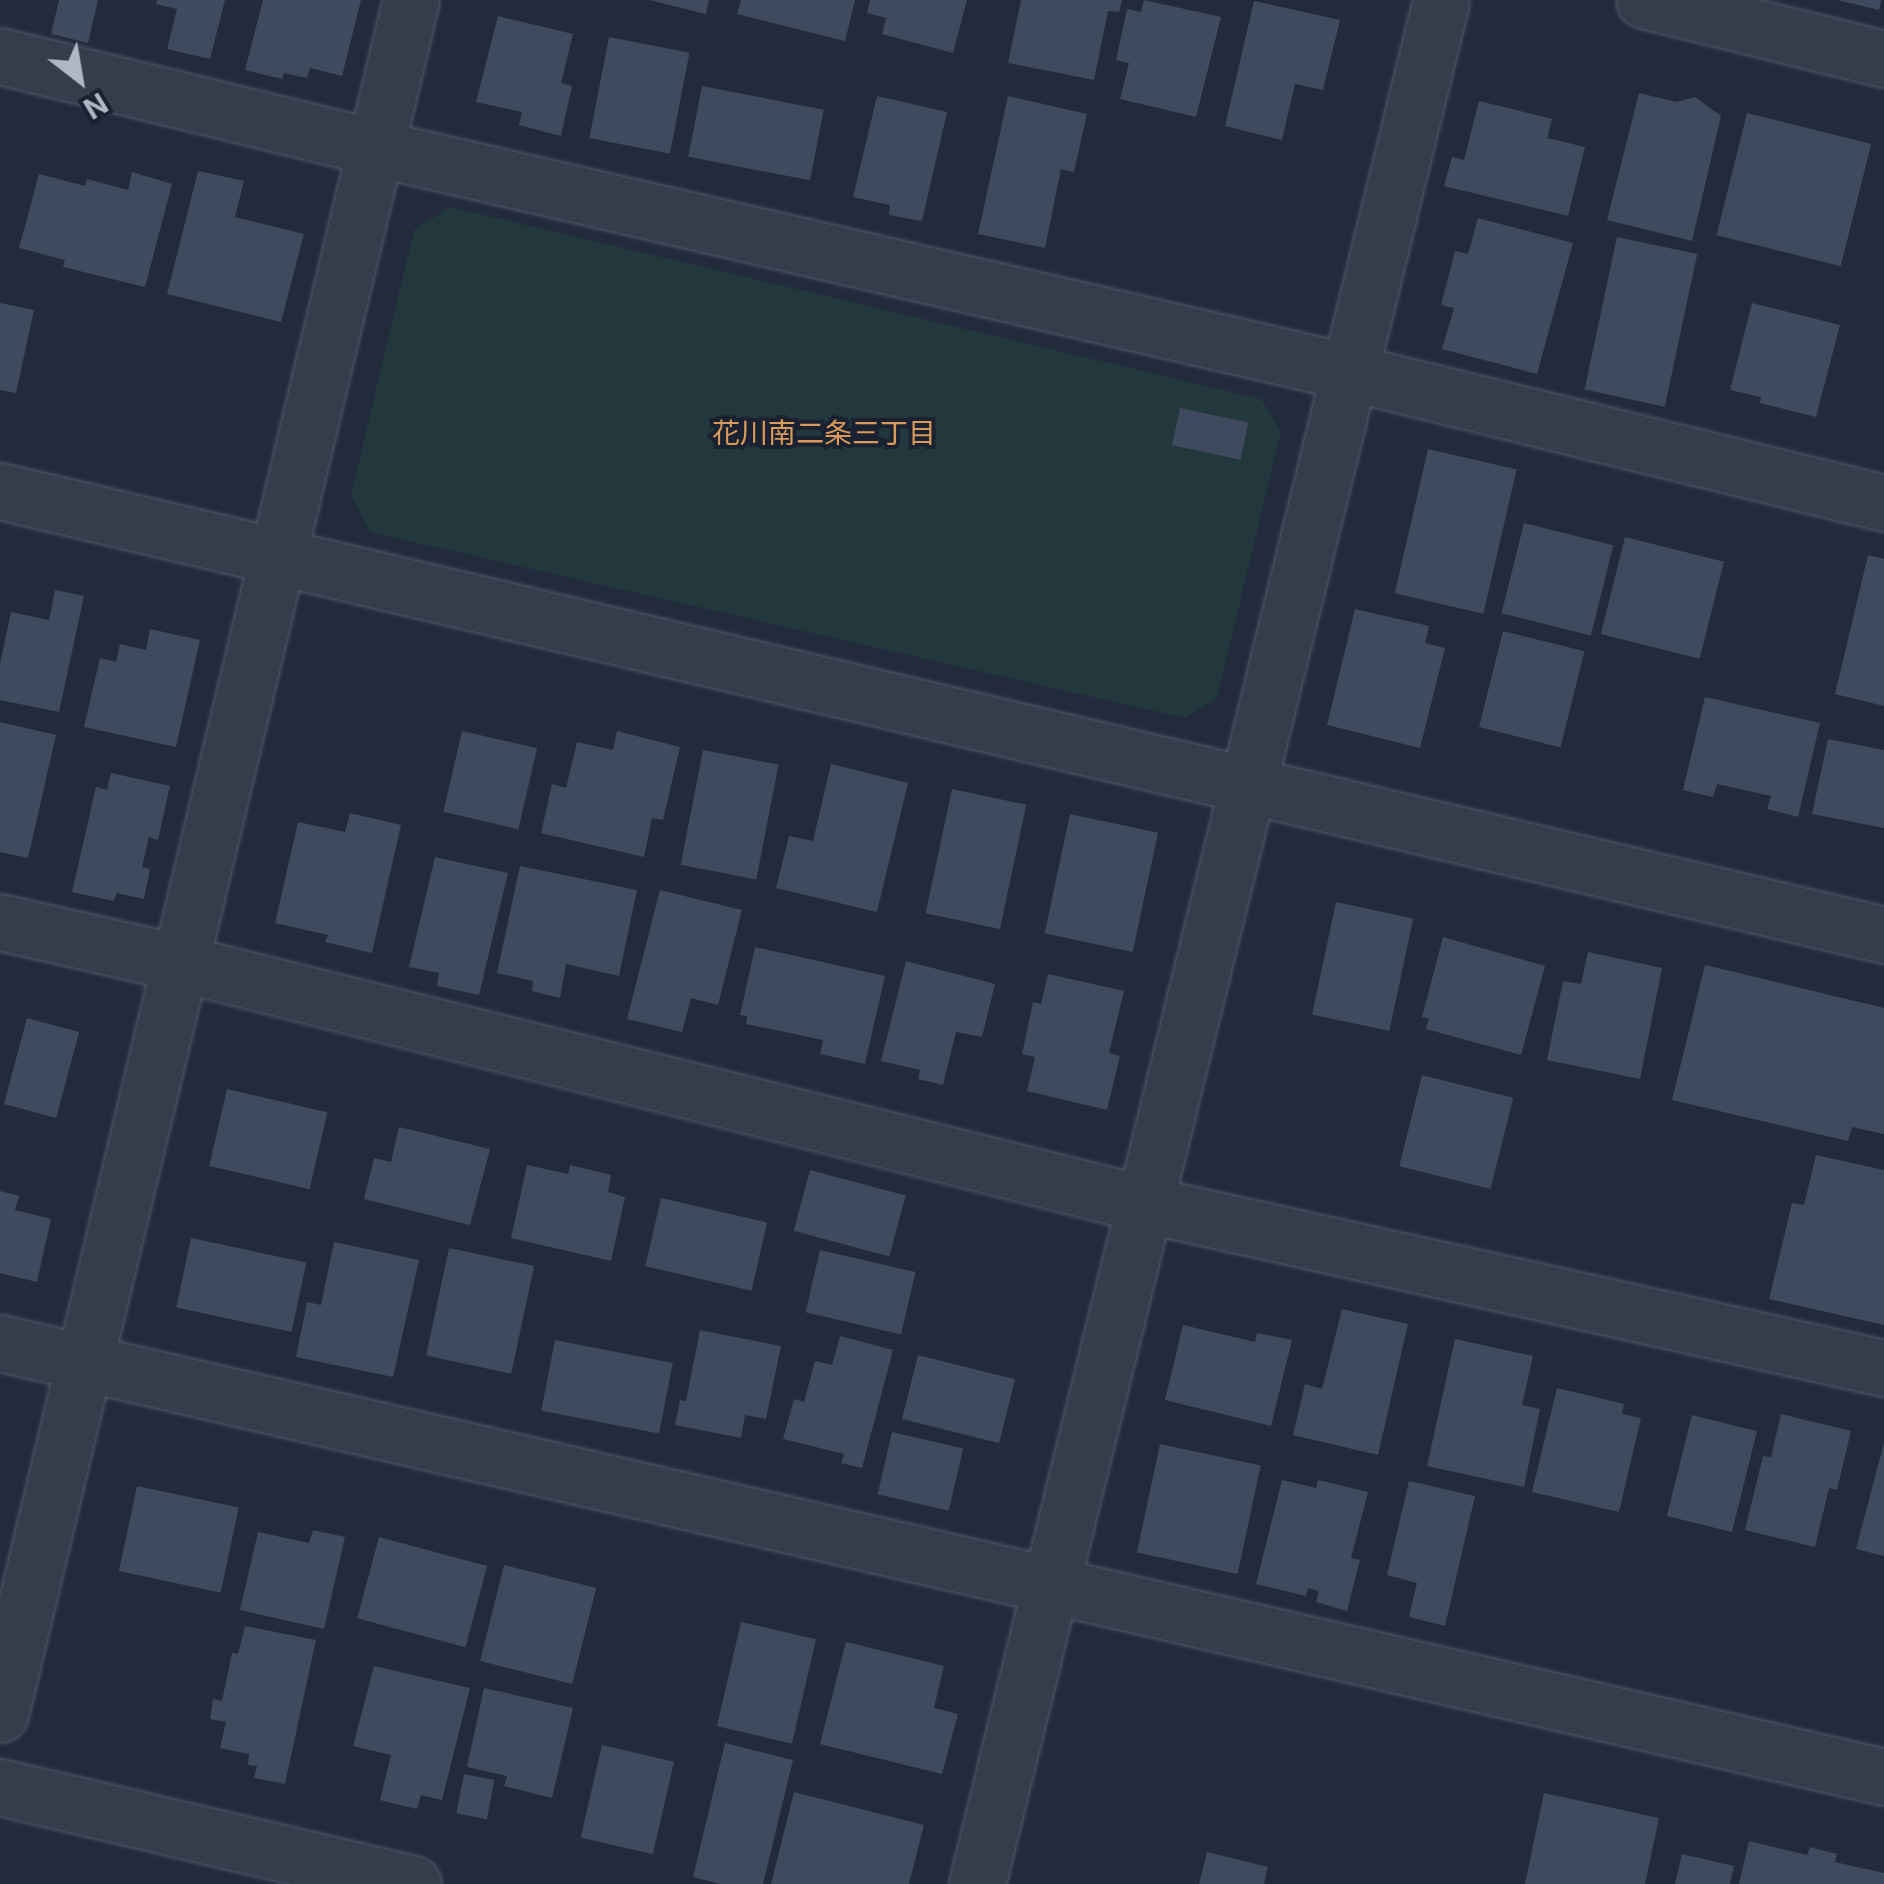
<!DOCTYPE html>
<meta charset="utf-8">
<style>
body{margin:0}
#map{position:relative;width:1884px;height:1884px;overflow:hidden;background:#212b3c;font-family:Inter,"Noto Sans JP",sans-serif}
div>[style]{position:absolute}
.green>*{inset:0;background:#23383d}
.building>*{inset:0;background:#404a5e;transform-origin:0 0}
.roads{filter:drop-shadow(0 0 2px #505867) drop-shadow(0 0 2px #505867)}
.minor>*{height:55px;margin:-27.5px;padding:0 27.5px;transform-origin:27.5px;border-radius:27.5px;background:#353d4c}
span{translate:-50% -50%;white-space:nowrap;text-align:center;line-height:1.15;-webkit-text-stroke:8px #1a2231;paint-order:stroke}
.neighbourhood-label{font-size:28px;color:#d99a5a}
.north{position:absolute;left:30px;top:30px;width:100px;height:100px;-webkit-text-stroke:8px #1a2231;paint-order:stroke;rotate:149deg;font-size:28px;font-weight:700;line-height:40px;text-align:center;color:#b0b8c8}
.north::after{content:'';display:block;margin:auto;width:35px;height:45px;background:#b0b8c8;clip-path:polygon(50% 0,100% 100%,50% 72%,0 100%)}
</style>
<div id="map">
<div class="green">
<div style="clip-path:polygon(450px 207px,1261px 399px,1281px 431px,1217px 698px,1185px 718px,370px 532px,351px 495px,414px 230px)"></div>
</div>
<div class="building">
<div style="clip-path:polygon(59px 0,98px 0,88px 43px,51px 34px)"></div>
<div style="clip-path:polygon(157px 0,225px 0,210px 59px,167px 49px,177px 9px,156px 4px)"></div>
<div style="clip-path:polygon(263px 0,361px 0,342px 76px,310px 68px,307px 78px,284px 73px,282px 79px,245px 70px)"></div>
<div style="clip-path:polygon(650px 0,709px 0,706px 14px)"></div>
<div style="clip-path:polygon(741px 0,855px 0,845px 41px,737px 14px)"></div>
<div style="clip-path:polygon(870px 0,967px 0,953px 53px,882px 34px,886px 18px,867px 13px)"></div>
<div style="clip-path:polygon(1021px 0,1122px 0,1119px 12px,1108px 11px,1094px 80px,1008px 63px)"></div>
<div style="clip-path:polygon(1144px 0,1221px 17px,1196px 117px,1120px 99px,1129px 63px,1116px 60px,1127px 9px,1141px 12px)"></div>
<div style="clip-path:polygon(1837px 0,1881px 0,1879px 10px)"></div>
<div style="clip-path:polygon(1254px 1px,1340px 20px,1323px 90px,1295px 84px,1282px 140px,1225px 126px)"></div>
<div style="clip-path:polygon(498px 16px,573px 34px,561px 83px,572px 86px,561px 136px,519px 125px,522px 112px,476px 102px)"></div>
<div style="left:609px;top:37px;width:82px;height:103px;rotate:11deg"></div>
<div style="left:702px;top:86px;width:124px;height:72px;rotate:11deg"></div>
<div style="clip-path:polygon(1639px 93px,1676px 102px,1695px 97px,1721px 116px,1692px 241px,1607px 220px)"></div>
<div style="clip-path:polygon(877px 96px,947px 112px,922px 221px,889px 215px,890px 205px,853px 197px)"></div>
<div style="clip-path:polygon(1008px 96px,1087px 114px,1074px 172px,1061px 169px,1045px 248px,978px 234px)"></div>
<div style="clip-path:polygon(1479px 101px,1552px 119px,1547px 138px,1585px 147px,1568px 216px,1444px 186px,1452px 157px,1464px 160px)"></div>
<div style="left:1747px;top:113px;width:128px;height:126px;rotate:14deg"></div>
<div style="clip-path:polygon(198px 171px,244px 181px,235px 217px,304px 234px,281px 322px,167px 294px)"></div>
<div style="clip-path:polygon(132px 172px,172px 184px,145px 287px,63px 267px,65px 260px,19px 248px,39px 174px,85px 186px,87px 179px,128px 190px)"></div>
<div style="clip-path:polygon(1478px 218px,1573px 243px,1537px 374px,1442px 349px,1454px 308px,1441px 305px,1455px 251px,1468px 254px)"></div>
<div style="left:1617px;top:237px;width:82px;height:156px;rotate:12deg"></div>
<div style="clip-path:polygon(0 303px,34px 310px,16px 393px,0 390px)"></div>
<div style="clip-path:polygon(1752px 303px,1840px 325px,1816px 417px,1760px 403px,1761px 397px,1730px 390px)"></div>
<div style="left:1180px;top:408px;width:70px;height:38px;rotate:12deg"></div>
<div style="left:1428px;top:449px;width:91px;height:148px;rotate:13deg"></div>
<div style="left:1524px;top:523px;width:92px;height:93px;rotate:14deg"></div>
<div style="left:1625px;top:537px;width:102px;height:100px;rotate:14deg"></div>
<div style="clip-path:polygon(1868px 555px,1884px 559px,1884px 706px,1835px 694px)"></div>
<div style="clip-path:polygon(55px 590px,84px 596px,59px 712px,0 700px,0 664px,11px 612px,49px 620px)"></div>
<div style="clip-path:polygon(1355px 609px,1429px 626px,1425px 643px,1445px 648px,1420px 748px,1327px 725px)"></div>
<div style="clip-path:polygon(150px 629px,200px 640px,176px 747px,84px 727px,100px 658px,116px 662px,120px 644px,146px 650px)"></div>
<div style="left:1503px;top:631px;width:84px;height:99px;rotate:14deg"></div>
<div style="clip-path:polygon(1705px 697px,1820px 723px,1798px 817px,1767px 809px,1771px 796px,1717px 784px,1713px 797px,1683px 790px)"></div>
<div style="clip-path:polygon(0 722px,56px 735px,28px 858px,0 852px)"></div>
<div style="left:462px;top:731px;width:77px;height:83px;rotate:13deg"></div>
<div style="clip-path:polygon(617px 731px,680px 747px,663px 820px,652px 818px,644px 857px,541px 833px,552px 784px,566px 788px,577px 742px,613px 750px)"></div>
<div style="clip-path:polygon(1828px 739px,1884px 750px,1884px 828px,1812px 814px)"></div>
<div style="left:703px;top:750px;width:77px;height:117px;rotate:11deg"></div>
<div style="clip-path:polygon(831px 764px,908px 783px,877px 912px,776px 888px,789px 836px,813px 841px)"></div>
<div style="clip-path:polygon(111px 773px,170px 786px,158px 840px,149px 837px,142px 867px,150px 869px,144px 899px,117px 893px,114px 901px,72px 892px,96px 787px,107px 790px)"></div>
<div style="left:952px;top:789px;width:76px;height:127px;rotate:12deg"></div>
<div style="clip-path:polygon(350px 813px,401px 825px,372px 953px,325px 942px,328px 935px,275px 923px,298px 822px,345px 832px)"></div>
<div style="left:1070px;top:814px;width:90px;height:122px;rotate:12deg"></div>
<div style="clip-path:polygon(435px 857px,508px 873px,479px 995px,437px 986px,439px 973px,409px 967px)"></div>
<div style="clip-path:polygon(520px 866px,637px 890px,619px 976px,566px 964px,560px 998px,532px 991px,533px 981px,497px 973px)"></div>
<div style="clip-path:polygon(660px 890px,742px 910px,718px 1005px,691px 998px,682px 1032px,627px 1019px)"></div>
<div style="left:1336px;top:902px;width:79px;height:115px;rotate:12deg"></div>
<div style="clip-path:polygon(1443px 937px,1545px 966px,1521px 1055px,1426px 1029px,1429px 1018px,1422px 1017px)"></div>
<div style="clip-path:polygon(755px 947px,885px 976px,865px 1064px,820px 1054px,823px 1040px,746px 1024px,747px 1016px,740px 1015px)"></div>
<div style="clip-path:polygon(1588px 952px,1662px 968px,1640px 1079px,1547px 1060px,1563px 981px,1581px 984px)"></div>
<div style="clip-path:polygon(906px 961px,995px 984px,982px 1037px,956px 1032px,943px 1085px,918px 1079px,920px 1070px,881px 1061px)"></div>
<div style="clip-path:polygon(1705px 965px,1884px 1008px,1884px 1134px,1852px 1127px,1848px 1141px,1672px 1100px)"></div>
<div style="clip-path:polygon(1048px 974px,1124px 991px,1109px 1053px,1120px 1056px,1107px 1110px,1027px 1091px,1035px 1057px,1022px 1054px,1033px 1002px,1041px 1004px)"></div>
<div style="left:27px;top:1018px;width:54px;height:89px;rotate:15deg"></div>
<div style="left:1422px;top:1075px;width:94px;height:94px;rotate:14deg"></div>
<div style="left:227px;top:1089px;width:103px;height:79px;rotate:13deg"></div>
<div style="clip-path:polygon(399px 1127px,490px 1149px,470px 1225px,364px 1199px,374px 1158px,391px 1162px)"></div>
<div style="clip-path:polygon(1816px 1155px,1884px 1170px,1884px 1325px,1769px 1299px,1792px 1203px,1804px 1205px)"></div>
<div style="clip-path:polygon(527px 1165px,568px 1174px,570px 1165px,611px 1175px,608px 1192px,625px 1197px,611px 1261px,511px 1238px)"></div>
<div style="left:810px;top:1170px;width:99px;height:63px;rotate:15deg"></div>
<div style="clip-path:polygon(0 1191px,19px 1196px,15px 1210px,51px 1219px,37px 1282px,0 1273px)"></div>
<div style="left:661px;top:1198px;width:109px;height:70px;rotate:13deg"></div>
<div style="left:191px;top:1238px;width:118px;height:71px;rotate:12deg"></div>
<div style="clip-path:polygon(334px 1242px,419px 1260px,393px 1377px,296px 1357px,307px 1302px,321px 1305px)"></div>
<div style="left:449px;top:1248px;width:87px;height:110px;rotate:12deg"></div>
<div style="left:820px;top:1250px;width:98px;height:64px;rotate:13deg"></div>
<div style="clip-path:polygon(1342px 1309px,1408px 1324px,1378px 1455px,1293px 1435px,1305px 1384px,1322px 1389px)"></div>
<div style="clip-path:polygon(1183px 1325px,1255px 1342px,1257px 1333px,1292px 1340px,1271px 1426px,1165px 1400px)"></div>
<div style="clip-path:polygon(700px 1330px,781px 1346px,766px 1419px,745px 1415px,741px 1438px,675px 1425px,680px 1400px,686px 1401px)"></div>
<div style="clip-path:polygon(840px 1336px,893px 1350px,862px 1468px,841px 1463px,844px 1454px,783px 1439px,794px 1399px,804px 1402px,815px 1361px,832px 1365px)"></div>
<div style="clip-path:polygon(1455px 1339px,1533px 1356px,1522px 1405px,1540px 1409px,1524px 1487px,1427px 1466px)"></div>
<div style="left:555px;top:1340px;width:120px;height:72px;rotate:11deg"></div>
<div style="left:918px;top:1355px;width:100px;height:66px;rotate:14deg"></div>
<div style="clip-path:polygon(1557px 1388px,1624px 1404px,1622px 1414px,1641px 1418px,1619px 1512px,1532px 1492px)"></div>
<div style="clip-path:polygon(1781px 1414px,1851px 1431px,1837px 1490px,1829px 1488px,1815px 1547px,1745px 1530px,1763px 1456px,1771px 1457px)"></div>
<div style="left:1692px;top:1415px;width:67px;height:104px;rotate:14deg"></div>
<div style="left:892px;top:1432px;width:73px;height:64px;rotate:13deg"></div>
<div style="clip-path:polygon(1884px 1443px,1884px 1556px,1856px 1549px)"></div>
<div style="left:1160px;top:1444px;width:103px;height:111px;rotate:12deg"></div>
<div style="clip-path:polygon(1282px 1480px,1316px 1488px,1318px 1480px,1368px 1492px,1351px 1558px,1360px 1560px,1347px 1611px,1316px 1602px,1319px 1591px,1308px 1588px,1306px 1596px,1256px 1584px)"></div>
<div style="clip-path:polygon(1409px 1481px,1475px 1496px,1445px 1626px,1409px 1617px,1417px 1583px,1387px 1575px)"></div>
<div style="left:137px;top:1486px;width:104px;height:87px;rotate:12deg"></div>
<div style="clip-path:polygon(313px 1530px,345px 1537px,324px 1629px,240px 1610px,258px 1532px,309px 1543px)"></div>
<div style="left:379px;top:1537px;width:112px;height:84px;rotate:15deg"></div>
<div style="left:504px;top:1565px;width:95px;height:99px;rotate:14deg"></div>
<div style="left:741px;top:1622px;width:77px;height:107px;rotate:13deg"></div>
<div style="clip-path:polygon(245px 1626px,316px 1640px,285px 1784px,254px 1778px,257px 1766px,248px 1765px,249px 1754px,220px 1748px,226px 1722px,210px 1719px,213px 1699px,222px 1701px,232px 1653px,238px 1654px)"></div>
<div style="clip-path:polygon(846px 1642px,944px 1666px,934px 1708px,958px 1714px,942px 1774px,820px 1744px)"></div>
<div style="clip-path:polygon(374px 1666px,470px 1688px,442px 1800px,421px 1795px,417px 1809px,380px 1800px,391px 1755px,353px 1746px)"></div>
<div style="clip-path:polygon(484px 1688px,573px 1708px,552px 1798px,504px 1786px,507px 1776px,467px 1767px)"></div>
<div style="clip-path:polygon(725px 1743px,793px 1760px,763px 1884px,720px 1884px,693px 1877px)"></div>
<div style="left:602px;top:1745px;width:74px;height:95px;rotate:13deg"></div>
<div style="left:464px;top:1774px;width:31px;height:40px;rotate:11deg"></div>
<div style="clip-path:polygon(794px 1792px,924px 1825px,909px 1884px,771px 1884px)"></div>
<div style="clip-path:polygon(1544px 1793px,1659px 1818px,1645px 1884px,1525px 1884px)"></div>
<div style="clip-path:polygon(1749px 1841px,1807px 1855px,1810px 1847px,1837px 1854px,1835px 1862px,1884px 1873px,1884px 1884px,1739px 1884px)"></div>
<div style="clip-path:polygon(1207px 1852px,1268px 1867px,1264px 1884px,1199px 1884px)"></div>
<div style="clip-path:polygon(1682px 1854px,1734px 1866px,1730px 1884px,1675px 1884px)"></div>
</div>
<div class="roads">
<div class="minor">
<div style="left:1644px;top:0;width:247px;rotate:13.8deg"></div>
<div style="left:0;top:56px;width:387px;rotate:13.7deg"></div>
<div style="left:376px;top:148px;width:998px;rotate:12.96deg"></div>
<div style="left:1349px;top:372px;width:551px;rotate:13.76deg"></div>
<div style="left:0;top:491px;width:1936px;rotate:13.26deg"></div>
<div style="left:0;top:922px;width:185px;rotate:12.8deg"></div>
<div style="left:180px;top:963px;width:994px;rotate:14.04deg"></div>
<div style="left:1144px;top:1204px;width:758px;rotate:12.5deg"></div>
<div style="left:0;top:1343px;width:1933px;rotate:12.97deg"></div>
<div style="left:0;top:1714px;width:1763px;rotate:-76.52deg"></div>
<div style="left:0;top:1787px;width:424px;rotate:13.2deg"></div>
<div style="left:977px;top:1884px;width:1940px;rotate:-76.16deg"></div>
</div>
</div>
<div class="neighbourhood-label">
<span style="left:824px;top:433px">花川南二条三丁目</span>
</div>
<div class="north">N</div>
</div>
